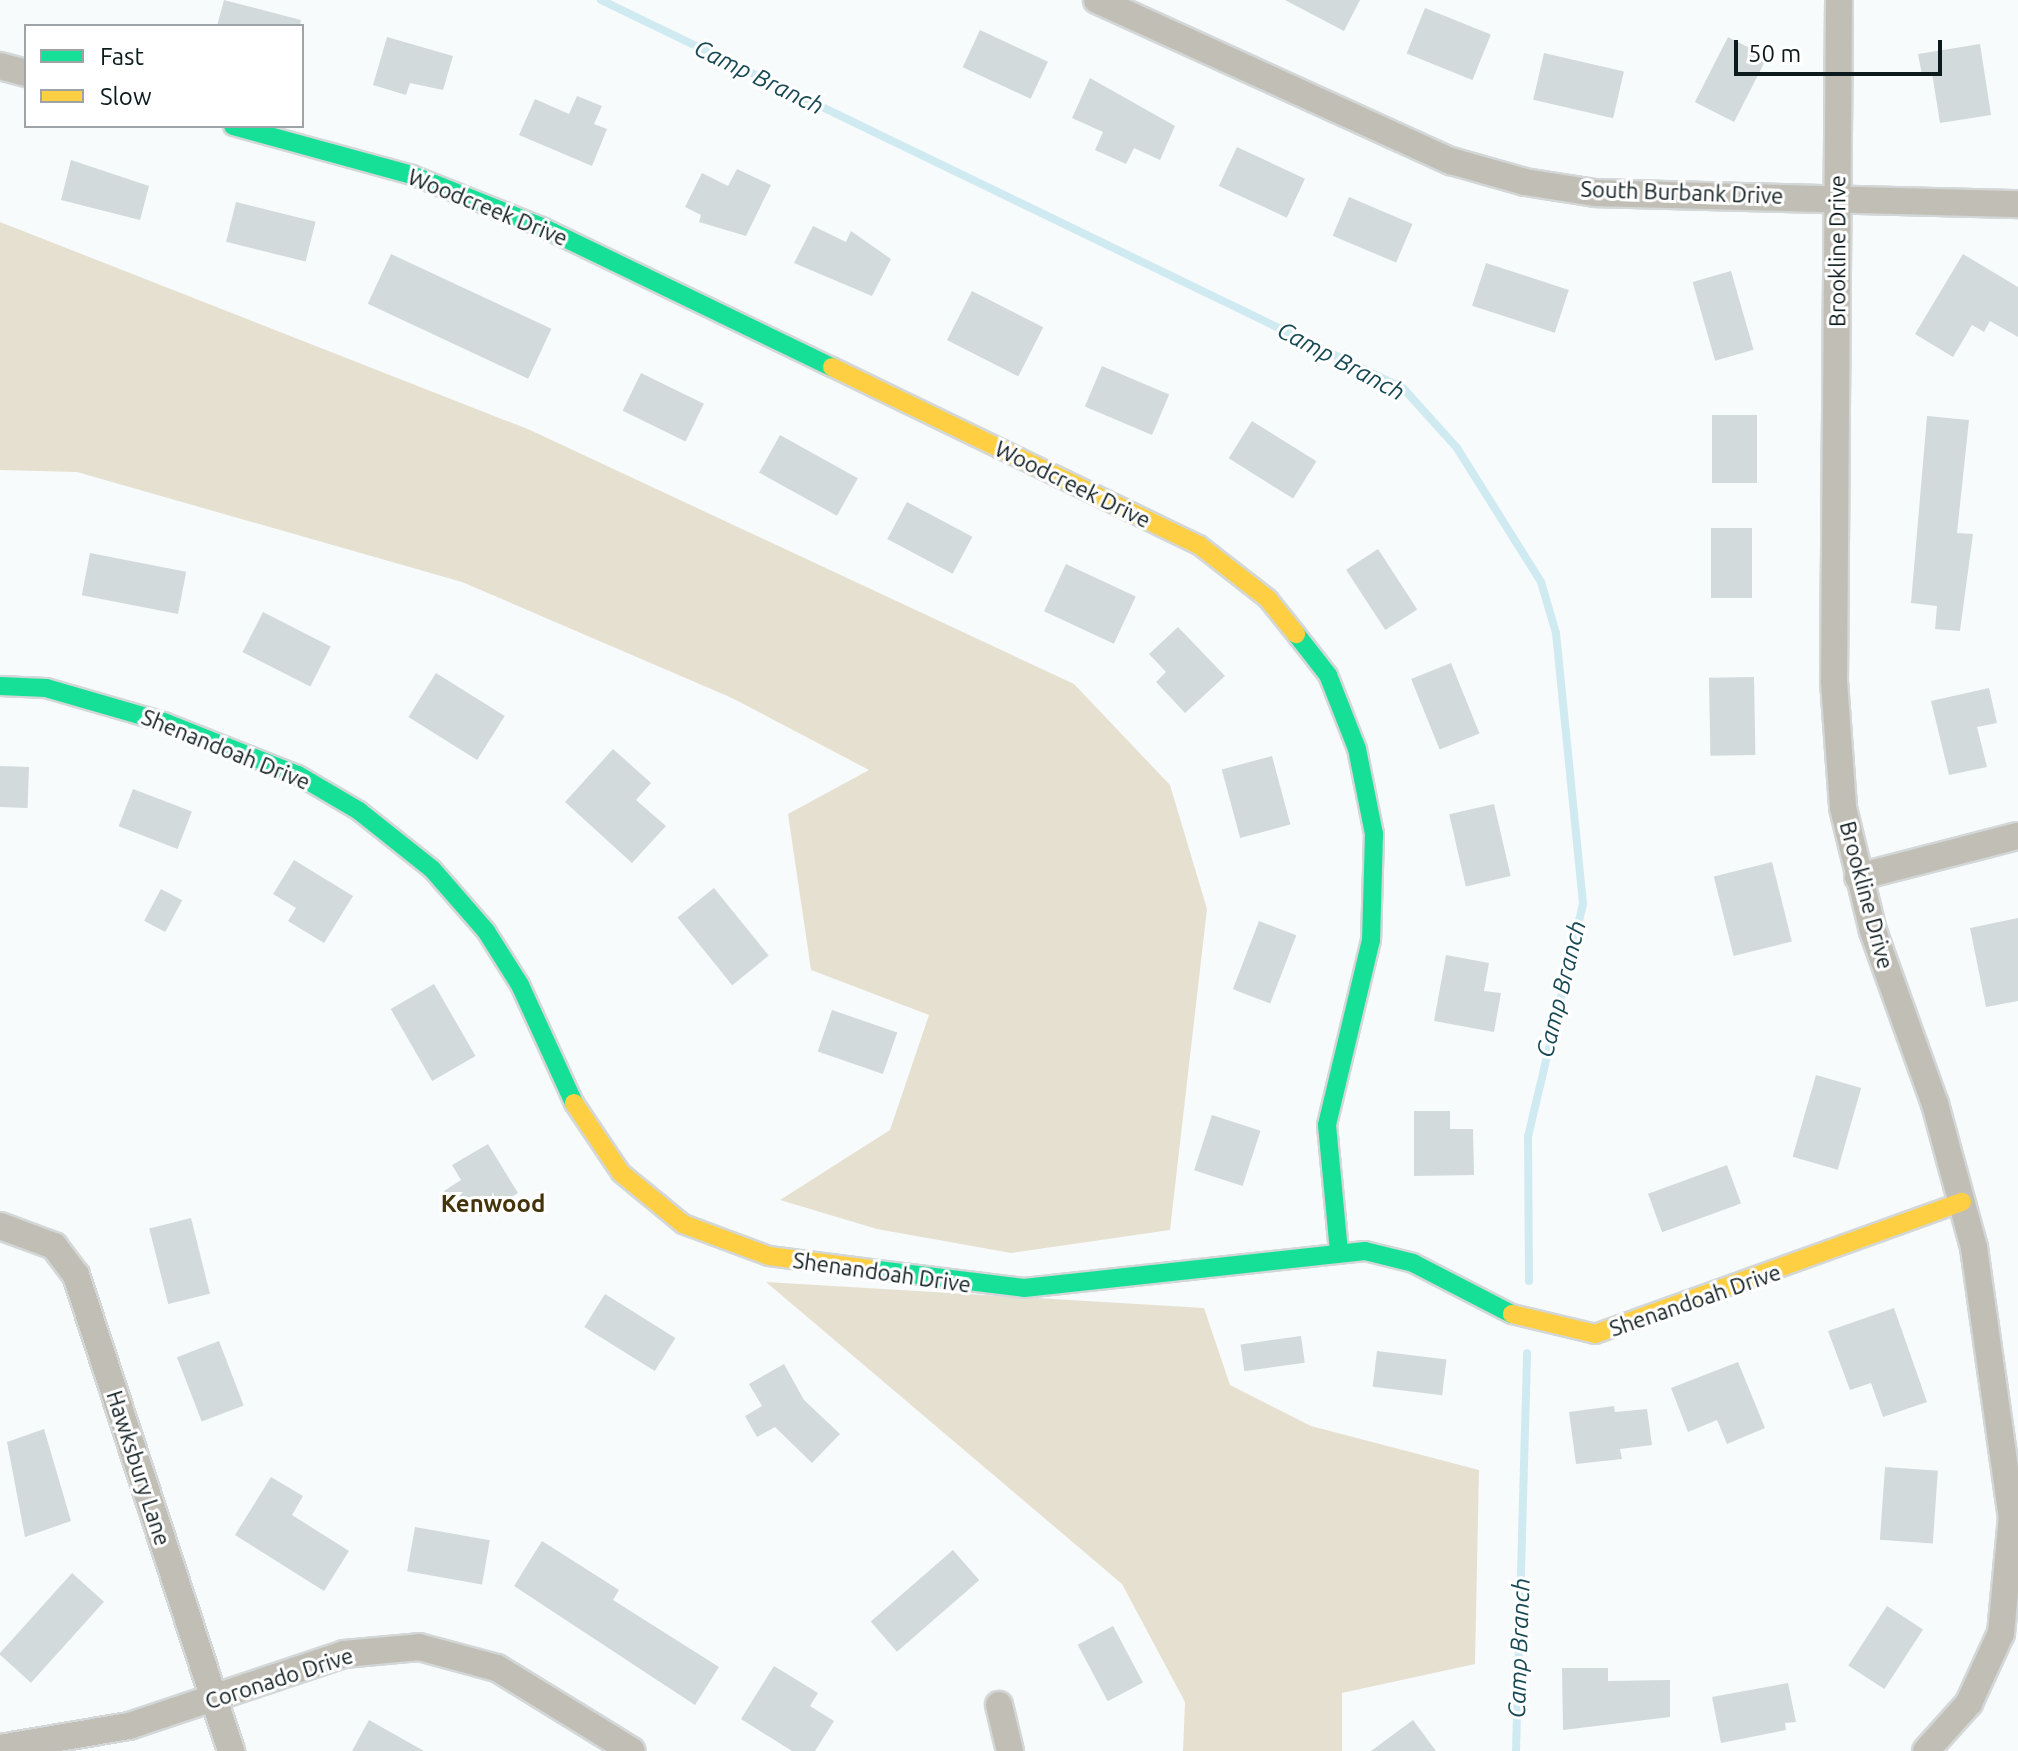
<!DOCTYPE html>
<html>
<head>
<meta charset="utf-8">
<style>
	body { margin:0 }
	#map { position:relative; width:2018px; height:1751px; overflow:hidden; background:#f8fbfc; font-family:Ubuntu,sans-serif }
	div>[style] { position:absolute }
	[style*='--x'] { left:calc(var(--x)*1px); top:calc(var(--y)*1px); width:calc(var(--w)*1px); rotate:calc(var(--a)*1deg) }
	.forest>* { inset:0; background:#e6e0d1 }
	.stream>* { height:8px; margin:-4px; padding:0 4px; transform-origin:4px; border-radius:4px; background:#d0eaf2 }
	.building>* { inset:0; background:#d2dadc; transform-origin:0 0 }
	.roads { filter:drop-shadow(2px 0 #d3d7d7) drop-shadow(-2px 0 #d3d7d7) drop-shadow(0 2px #d3d7d7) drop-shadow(0 -2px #d3d7d7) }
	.street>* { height:26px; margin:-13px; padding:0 13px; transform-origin:13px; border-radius:13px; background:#c1beb6 }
	.fast>* { height:18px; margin:-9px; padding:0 9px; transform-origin:9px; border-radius:9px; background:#16e098 }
	.slow>* { height:18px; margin:-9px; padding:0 9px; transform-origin:9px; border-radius:9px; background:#ffcf43 }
	span { translate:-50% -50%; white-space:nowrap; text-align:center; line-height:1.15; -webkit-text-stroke:6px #fff; paint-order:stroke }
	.street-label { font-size:22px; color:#0d1a1d }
	.water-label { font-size:24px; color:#174955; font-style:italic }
	.neighbourhood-label { font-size:24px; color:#44340b; font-weight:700 }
	.legend { position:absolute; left:24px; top:24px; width:280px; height:104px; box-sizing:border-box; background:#fff; border:2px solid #9ea3a5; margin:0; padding:10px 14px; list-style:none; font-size:24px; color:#0d1a1d }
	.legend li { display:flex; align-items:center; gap:16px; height:40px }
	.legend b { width:40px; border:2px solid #9ea3a5 }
	.scale { position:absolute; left:1734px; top:40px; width:208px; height:36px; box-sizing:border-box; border:4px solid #0d1a1d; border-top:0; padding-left:10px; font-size:24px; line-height:28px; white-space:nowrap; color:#0d1a1d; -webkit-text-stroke:6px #fff; paint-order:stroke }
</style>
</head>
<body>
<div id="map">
	<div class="forest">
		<div style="clip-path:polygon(0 222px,530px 430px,1074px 684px,1170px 785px,1207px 909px,1170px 1230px,1011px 1253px,877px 1229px,780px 1200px,890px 1130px,929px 1015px,811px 970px,788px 814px,869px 770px,732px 698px,462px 582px,77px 472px,0 470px)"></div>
		<div style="clip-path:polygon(766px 1282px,1204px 1308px,1230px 1385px,1311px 1426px,1479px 1470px,1475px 1664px,1342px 1693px,1342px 1751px,1183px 1751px,1185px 1702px,1122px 1584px)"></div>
	</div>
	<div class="stream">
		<div style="--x:601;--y:0;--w:891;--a:25.82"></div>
		<div style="--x:1403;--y:388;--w:81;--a:48"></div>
		<div style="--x:1457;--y:448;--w:158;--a:57.9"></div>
		<div style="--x:1541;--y:582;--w:53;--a:73.6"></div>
		<div style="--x:1556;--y:633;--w:272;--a:84.3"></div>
		<div style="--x:1583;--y:904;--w:238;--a:103.3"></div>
		<div style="--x:1528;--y:1136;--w:145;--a:89.6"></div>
		<div style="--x:1516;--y:1751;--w:398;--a:-88.4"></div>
	</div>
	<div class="building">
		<div style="clip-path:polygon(224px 0,301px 20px,300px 26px,217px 26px)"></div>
		<div style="clip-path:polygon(1285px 0,1360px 0,1344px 31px)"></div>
		<div style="left:1425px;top:8px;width:71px;height:49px;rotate:22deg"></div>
		<div style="left:980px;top:30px;width:75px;height:41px;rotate:25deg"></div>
		<div style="clip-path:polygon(387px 37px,453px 56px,443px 90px,410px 83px,406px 95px,373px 85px)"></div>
		<div style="left:1728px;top:37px;width:44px;height:73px;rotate:27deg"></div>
		<div style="clip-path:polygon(1980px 44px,1991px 115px,1940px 123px,1932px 73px,1922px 75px,1918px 54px)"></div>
		<div style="left:1544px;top:53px;width:82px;height:48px;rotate:13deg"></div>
		<div style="clip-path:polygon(1090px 78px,1175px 126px,1160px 160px,1134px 148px,1126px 164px,1095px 150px,1103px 132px,1072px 118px)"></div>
		<div style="clip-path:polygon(577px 96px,602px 106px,594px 124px,607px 129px,592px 166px,519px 135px,535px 99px,569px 114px)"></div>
		<div style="left:1237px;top:147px;width:75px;height:43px;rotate:25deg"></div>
		<div style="clip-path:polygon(71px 160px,149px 186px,140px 220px,61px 200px)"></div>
		<div style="clip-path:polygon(737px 169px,771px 185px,746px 236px,699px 222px,701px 215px,685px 207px,702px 173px,728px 186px)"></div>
		<div style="left:1349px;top:197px;width:69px;height:42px;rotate:23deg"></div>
		<div style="left:236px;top:202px;width:82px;height:41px;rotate:14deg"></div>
		<div style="clip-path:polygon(813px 226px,846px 242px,851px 231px,891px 259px,872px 296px,794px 263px)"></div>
		<div style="left:391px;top:254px;width:177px;height:55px;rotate:25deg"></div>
		<div style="clip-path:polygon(1963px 254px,2018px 287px,2018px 337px,1990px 321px,1984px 332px,1972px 325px,1953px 357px,1915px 334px)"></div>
		<div style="left:1486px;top:263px;width:87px;height:45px;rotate:18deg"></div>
		<div style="left:1731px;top:271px;width:82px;height:40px;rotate:74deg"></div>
		<div style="left:972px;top:291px;width:80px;height:55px;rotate:27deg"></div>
		<div style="left:1102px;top:366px;width:73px;height:44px;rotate:23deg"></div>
		<div style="left:641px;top:373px;width:70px;height:42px;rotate:26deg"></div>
		<div style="left:1712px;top:415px;width:45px;height:68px"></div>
		<div style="clip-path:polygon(1927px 416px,1969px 420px,1957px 533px,1973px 534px,1960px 631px,1935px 629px,1937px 606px,1911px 603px)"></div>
		<div style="left:1252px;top:421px;width:76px;height:44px;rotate:32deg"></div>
		<div style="left:780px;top:435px;width:89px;height:43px;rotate:29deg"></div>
		<div style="left:907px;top:502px;width:74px;height:42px;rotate:28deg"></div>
		<div style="left:1711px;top:528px;width:41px;height:70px"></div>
		<div style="left:1378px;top:549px;width:72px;height:38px;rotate:57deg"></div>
		<div style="left:90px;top:553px;width:98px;height:43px;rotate:11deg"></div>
		<div style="left:1066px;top:564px;width:77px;height:52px;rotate:25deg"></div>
		<div style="left:263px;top:612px;width:76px;height:45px;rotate:27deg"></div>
		<div style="clip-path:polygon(1178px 627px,1225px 676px,1185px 713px,1156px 682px,1166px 672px,1149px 654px)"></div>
		<div style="left:1451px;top:663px;width:76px;height:43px;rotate:68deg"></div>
		<div style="left:436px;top:673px;width:81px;height:52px;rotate:32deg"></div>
		<div style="left:1754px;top:677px;width:78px;height:45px;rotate:89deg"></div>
		<div style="clip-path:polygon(1989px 688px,1997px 723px,1977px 727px,1987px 767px,1949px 775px,1931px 701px)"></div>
		<div style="clip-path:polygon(613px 749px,651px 783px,636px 800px,666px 826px,632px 863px,565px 802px)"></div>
		<div style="left:1272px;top:756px;width:71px;height:52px;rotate:75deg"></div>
		<div style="left:0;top:766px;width:29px;height:41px;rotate:2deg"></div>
		<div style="left:133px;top:789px;width:63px;height:40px;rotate:21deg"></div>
		<div style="left:1494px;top:804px;width:74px;height:46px;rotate:77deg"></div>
		<div style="clip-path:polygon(294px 860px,353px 896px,324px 943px,288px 921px,296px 908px,273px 894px)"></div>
		<div style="left:1772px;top:862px;width:82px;height:60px;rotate:76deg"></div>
		<div style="left:714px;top:888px;width:87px;height:47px;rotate:51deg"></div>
		<div style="left:161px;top:889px;width:24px;height:36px;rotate:28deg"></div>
		<div style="clip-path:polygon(2018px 918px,2018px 1001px,1986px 1007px,1970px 928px)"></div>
		<div style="left:1259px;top:921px;width:40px;height:73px;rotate:21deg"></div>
		<div style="clip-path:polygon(1446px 955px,1489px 963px,1484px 991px,1501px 993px,1494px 1032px,1434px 1021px)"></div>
		<div style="left:434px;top:984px;width:83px;height:50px;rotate:60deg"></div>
		<div style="left:832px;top:1010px;width:69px;height:44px;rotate:19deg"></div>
		<div style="left:1816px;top:1075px;width:47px;height:85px;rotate:16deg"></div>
		<div style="clip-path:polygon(1414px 1111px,1450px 1111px,1450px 1129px,1473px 1129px,1474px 1175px,1414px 1176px)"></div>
		<div style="left:1212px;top:1115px;width:51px;height:58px;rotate:18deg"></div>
		<div style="clip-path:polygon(488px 1144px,518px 1193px,480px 1216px,473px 1204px,458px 1213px,444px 1191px,461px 1180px,452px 1165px)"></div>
		<div style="left:1727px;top:1165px;width:41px;height:84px;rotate:70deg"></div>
		<div style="left:191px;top:1218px;width:78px;height:43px;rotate:76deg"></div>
		<div style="left:605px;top:1294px;width:83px;height:39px;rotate:32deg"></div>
		<div style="clip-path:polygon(1894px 1308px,1927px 1402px,1883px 1417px,1871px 1383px,1850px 1390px,1828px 1331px)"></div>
		<div style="left:1301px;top:1336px;width:27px;height:61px;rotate:82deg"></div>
		<div style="left:219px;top:1341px;width:69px;height:45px;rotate:69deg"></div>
		<div style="left:1377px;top:1351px;width:70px;height:36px;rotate:7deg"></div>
		<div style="clip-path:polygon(1738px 1362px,1765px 1428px,1727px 1444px,1717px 1420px,1688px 1432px,1671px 1388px)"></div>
		<div style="clip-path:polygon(784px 1364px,804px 1400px,840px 1434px,812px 1463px,775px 1427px,757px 1437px,745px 1416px,762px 1406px,749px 1384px)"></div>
		<div style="clip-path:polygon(1614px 1406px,1615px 1412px,1647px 1409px,1652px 1445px,1620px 1449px,1622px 1459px,1576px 1464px,1569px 1412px)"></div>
		<div style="clip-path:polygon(44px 1429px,71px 1521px,25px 1537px,7px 1442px)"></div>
		<div style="left:1885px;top:1467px;width:53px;height:73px;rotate:4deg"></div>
		<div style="clip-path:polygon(271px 1477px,303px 1496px,292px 1515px,349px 1551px,324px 1591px,235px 1535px)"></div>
		<div style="left:415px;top:1527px;width:76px;height:45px;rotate:10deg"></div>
		<div style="clip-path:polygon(542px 1541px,619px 1590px,613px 1600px,719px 1667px,695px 1705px,514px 1586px)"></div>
		<div style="left:953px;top:1550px;width:40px;height:109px;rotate:49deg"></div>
		<div style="left:72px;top:1573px;width:43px;height:109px;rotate:42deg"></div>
		<div style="left:1887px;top:1606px;width:43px;height:71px;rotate:33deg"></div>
		<div style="left:1113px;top:1626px;width:64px;height:40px;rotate:62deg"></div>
		<div style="clip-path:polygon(774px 1666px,818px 1693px,810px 1706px,834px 1721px,815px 1751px,792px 1751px,741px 1719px)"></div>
		<div style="clip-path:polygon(1562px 1668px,1608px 1668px,1608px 1681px,1670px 1680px,1670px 1717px,1563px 1730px)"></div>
		<div style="clip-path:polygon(1788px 1683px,1796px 1722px,1785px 1723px,1786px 1730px,1721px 1743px,1712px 1697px)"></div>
		<div style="clip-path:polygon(369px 1720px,424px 1751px,352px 1751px)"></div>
		<div style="clip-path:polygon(1413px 1720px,1436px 1751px,1371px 1751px)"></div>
	</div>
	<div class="roads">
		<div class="street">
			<div style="--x:1097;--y:0;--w:389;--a:24.5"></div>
			<div style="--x:1451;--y:161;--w:77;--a:15.8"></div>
			<div style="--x:1525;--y:182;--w:71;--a:8.9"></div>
			<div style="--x:1595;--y:193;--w:423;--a:1.5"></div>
			<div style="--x:1839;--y:0;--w:681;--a:90.42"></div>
			<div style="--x:1834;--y:681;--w:127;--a:85.9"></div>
			<div style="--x:1843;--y:808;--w:127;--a:76.3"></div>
			<div style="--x:1873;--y:931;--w:184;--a:70.3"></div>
			<div style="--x:1935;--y:1104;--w:149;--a:74.8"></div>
			<div style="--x:1974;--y:1248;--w:272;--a:82"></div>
			<div style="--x:2012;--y:1517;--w:117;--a:95.4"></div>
			<div style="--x:2001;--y:1633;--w:77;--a:114.6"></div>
			<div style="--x:1969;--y:1703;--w:64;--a:131.9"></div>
			<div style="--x:0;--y:66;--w:27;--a:15"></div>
			<div style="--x:1858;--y:877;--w:165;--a:-14.4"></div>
			<div style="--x:0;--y:1226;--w:58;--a:20.3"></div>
			<div style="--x:54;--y:1246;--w:36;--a:53"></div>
			<div style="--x:76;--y:1275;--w:501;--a:71.96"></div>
			<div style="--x:999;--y:1705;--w:47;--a:76.6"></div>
			<div style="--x:0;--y:1748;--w:131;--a:-9.7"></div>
			<div style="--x:129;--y:1726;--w:227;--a:-18.5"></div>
			<div style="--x:344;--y:1654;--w:75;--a:-5.3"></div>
			<div style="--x:419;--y:1647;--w:81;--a:15.1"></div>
			<div style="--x:497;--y:1668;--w:158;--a:31.6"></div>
		</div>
		<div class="fast">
			<div style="--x:233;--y:126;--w:186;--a:15.3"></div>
			<div style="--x:412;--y:175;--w:140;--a:21.8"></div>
			<div style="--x:542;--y:227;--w:322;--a:25.8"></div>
			<div style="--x:1296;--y:634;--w:52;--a:52"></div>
			<div style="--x:1328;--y:675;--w:79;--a:68.6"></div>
			<div style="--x:1357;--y:749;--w:87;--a:78.7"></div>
			<div style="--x:1374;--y:834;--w:106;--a:91.6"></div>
			<div style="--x:1371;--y:940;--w:190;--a:103.4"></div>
			<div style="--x:1327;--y:1125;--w:129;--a:84.6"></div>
			<div style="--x:0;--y:686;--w:46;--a:2.5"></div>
			<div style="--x:46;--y:688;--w:123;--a:16.1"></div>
			<div style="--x:164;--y:722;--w:144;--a:21.6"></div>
			<div style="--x:298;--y:775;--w:71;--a:30.5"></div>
			<div style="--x:359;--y:811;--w:93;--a:38.5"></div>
			<div style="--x:432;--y:869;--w:82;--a:48.9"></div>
			<div style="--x:486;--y:931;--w:64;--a:57.8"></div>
			<div style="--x:520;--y:985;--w:130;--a:65.4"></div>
			<div style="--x:870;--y:1269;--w:155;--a:7"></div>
			<div style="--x:1024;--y:1288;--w:343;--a:-6.2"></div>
			<div style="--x:1365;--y:1251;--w:49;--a:14"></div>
			<div style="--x:1413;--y:1263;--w:111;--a:27.3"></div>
		</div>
		<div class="slow">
			<div style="--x:832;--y:367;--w:408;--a:25.9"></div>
			<div style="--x:1199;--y:545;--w:88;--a:38"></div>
			<div style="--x:1268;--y:599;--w:45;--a:51.3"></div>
			<div style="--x:574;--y:1103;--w:84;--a:56.1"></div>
			<div style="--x:621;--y:1173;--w:80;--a:39.4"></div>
			<div style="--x:683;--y:1224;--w:92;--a:20.4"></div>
			<div style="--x:769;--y:1256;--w:102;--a:7.3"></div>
			<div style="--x:1512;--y:1314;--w:85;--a:13.5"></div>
			<div style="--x:1595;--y:1334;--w:390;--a:-19.8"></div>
		</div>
	</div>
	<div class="street-label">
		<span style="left:1682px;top:192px;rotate:2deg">South Burbank Drive</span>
		<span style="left:488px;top:207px;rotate:22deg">Woodcreek Drive</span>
		<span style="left:1837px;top:251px;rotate:-90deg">Brookline Drive</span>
		<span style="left:1073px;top:484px;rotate:26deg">Woodcreek Drive</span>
		<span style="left:226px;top:749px;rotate:22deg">Shenandoah Drive</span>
		<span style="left:1867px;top:895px;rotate:75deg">Brookline Drive</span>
		<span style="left:882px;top:1272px;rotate:8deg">Shenandoah Drive</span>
		<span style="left:1695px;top:1300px;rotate:-19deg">Shenandoah Drive</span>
		<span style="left:139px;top:1468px;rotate:72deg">Hawksbury Lane</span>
		<span style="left:279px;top:1678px;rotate:-18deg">Coronado Drive</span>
	</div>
	<div class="water-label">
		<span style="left:759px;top:77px;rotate:26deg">Camp Branch</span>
		<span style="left:1341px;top:361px;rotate:28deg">Camp Branch</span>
		<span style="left:1561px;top:989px;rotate:-76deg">Camp Branch</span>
		<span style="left:1519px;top:1648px;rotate:-88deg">Camp Branch</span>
	</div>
	<div class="neighbourhood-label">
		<span style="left:493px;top:1204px">Kenwood</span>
	</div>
	<ul class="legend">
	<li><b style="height:10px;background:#16e098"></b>Fast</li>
	<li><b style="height:10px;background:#ffcf43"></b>Slow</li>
	</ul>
	<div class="scale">50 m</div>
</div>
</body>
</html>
